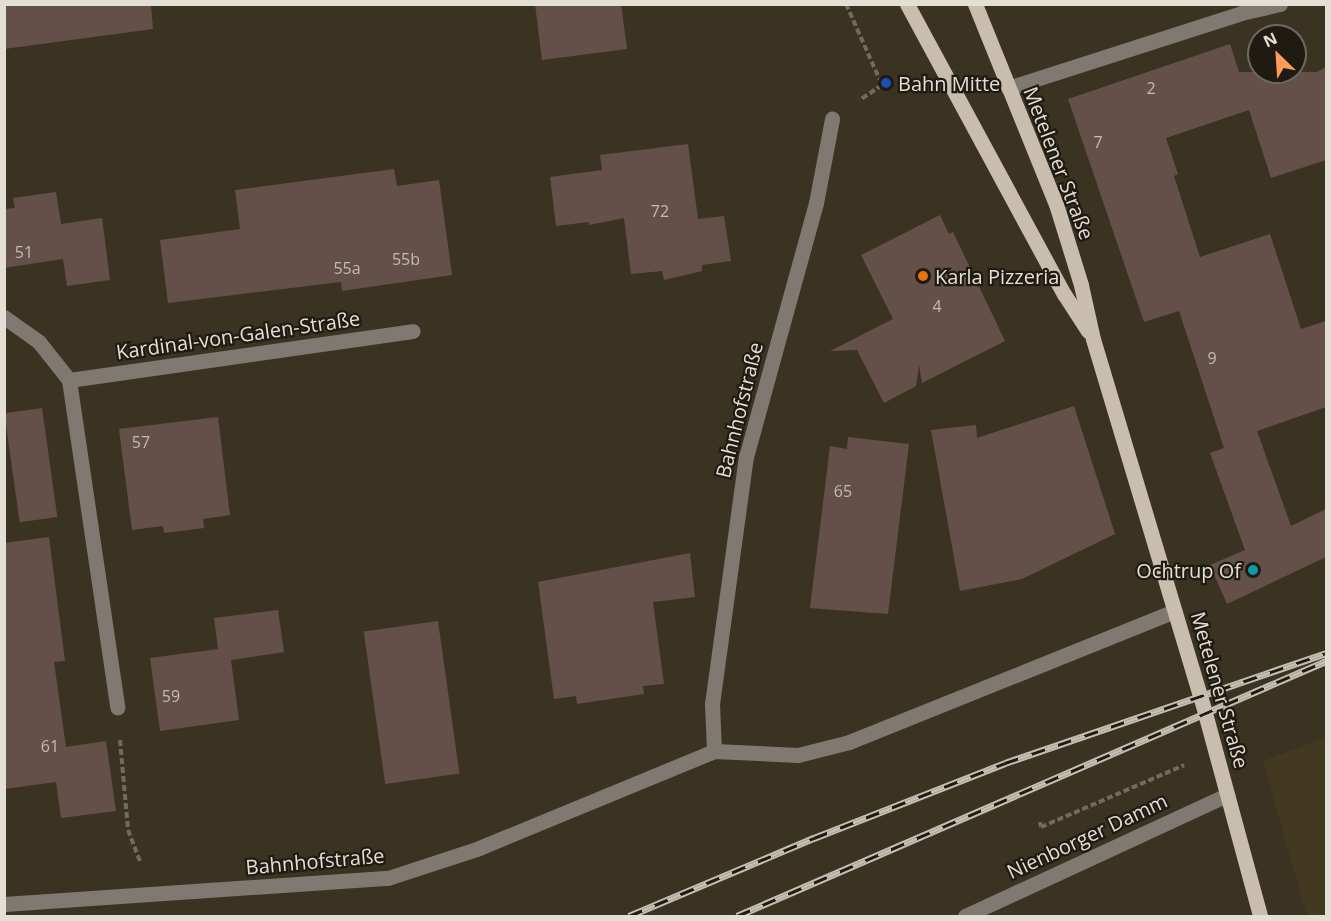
<!DOCTYPE html>
<html>
<head>
<meta charset="utf-8">
<style>
	body { margin:0 }
	#map { position:relative; width:1331px; height:921px; overflow:hidden; background:#3b3322; font-family:"Open Sans",sans-serif }
	div>[style] { position:absolute }
	[style*='--x'] { left:calc(var(--x)*1px); top:calc(var(--y)*1px); width:calc(var(--w)*1px); rotate:calc(var(--a)*1deg) }
	.built>* { inset:0; background:#433921 }
	.building>* { inset:0; background:#655049; transform-origin:0 0 }
	.path>* { height:4px; margin-top:-2px; transform-origin:0; background:repeating-linear-gradient(90deg,#726b5c 0 6px,transparent 0 9px) }
	.minor>* { height:15px; margin:-7.5px; padding:0 7.5px; transform-origin:7.5px; border-radius:7.5px; background:#7f7971 }
	.major>* { height:15px; margin:-7.5px; padding:0 7.5px; transform-origin:7.5px; border-radius:7.5px; background:#c9bdad }
	.rail>* { height:7px; margin-top:-3.5px; transform-origin:0; background:repeating-linear-gradient(90deg,#1f1b13 0 14px,#c4bfb3 0 28px); box-sizing:border-box; border-block:2px solid #c4bfb3 }
	.dots>* { width:16px; height:16px; translate:-50% -50%; box-sizing:border-box; border:3px solid #1f1b13; border-radius:50% }
	span { translate:-50% -50%; white-space:nowrap; text-align:center; line-height:1.15; -webkit-text-stroke:4.5px #1f1b13; paint-order:stroke }
	.number-label { font-size:16px; color:#c4bbb1 }
	.number-label span { -webkit-text-stroke-width:0 }
	.poi-label { font-size:20px; color:#e3dfd4 }
	.left { translate:0 -50%; text-align:left }
	.right { translate:-100% -50%; text-align:right }
	.street-label { font-size:20px; color:#e3dfd4 }
	.frame { position:absolute; inset:0; border:6px solid #e3dfd4; pointer-events:none }
	.north { position:absolute; left:1247px; top:24px; width:60px; height:60px; box-sizing:border-box; background:#1f1b13; border:2px solid #6d6960; border-radius:50%; rotate:335deg; font-size:16px; font-weight:700; line-height:24px; text-align:center; color:#e3dfd4 }
	.north::after { content:''; display:block; margin:auto; width:21px; height:27px; background:#fd9c56; clip-path:polygon(50% 0,100% 100%,50% 72%,0 100%) }
</style>
</head>
<body>
<div id="map">
	<div class="built">
		<div style="clip-path:polygon(1326px 737px,1326px 916px,1307px 916px,1263px 761px)"></div>
	</div>
	<div class="building">
		<div style="clip-path:polygon(4px 4px,151px 4px,153px 29px,4px 49px)"></div>
		<div style="clip-path:polygon(535px 4px,621px 4px,627px 49px,542px 60px)"></div>
		<div style="clip-path:polygon(1230px 44px,1239px 72px,1317px 72px,1326px 67px,1326px 160px,1271px 178px,1249px 110px,1166px 138px,1178px 174px,1174px 176px,1200px 257px,1270px 234px,1301px 329px,1326px 321px,1326px 407px,1257px 431px,1291px 526px,1326px 509px,1326px 557px,1227px 604px,1210px 565px,1245px 550px,1210px 453px,1224px 448px,1179px 311px,1144px 322px,1068px 99px)"></div>
		<div style="clip-path:polygon(688px 144px,698px 219px,724px 216px,731px 261px,702px 265px,702px 271px,664px 280px,662px 271px,631px 274px,624px 218px,589px 225px,589px 222px,556px 226px,550px 177px,602px 170px,600px 155px)"></div>
		<div style="clip-path:polygon(394px 169px,397px 186px,439px 180px,452px 275px,342px 291px,341px 282px,168px 303px,160px 240px,240px 229px,235px 190px)"></div>
		<div style="clip-path:polygon(56px 192px,61px 224px,102px 218px,110px 280px,67px 286px,63px 259px,4px 268px,4px 209px,15px 208px,13px 198px)"></div>
		<div style="clip-path:polygon(940px 215px,949px 234px,953px 232px,1005px 341px,922px 383px,919px 365px,916px 386px,884px 403px,857px 350px,830px 351px,893px 319px,861px 255px)"></div>
		<div style="clip-path:polygon(1074px 406px,1115px 534px,1022px 579px,960px 591px,931px 430px,976px 425px,977px 438px)"></div>
		<div style="left:42px;top:408px;width:110px;height:38px;rotate:82deg"></div>
		<div style="clip-path:polygon(218px 417px,230px 515px,203px 519px,204px 528px,164px 533px,163px 526px,132px 530px,119px 429px)"></div>
		<div style="clip-path:polygon(848px 437px,909px 444px,888px 614px,810px 608px,830px 446px,847px 449px)"></div>
		<div style="clip-path:polygon(49px 537px,65px 661px,54px 662px,66px 747px,106px 741px,116px 811px,61px 818px,56px 782px,4px 789px,4px 543px)"></div>
		<div style="clip-path:polygon(690px 553px,695px 597px,653px 602px,664px 684px,643px 686px,644px 694px,577px 704px,576px 696px,554px 699px,538px 582px)"></div>
		<div style="clip-path:polygon(278px 610px,284px 652px,231px 660px,239px 720px,160px 731px,150px 658px,218px 649px,214px 618px)"></div>
		<div style="left:438px;top:621px;width:154px;height:75px;rotate:82deg"></div>
	</div>
	<div class="path">
		<div style="--x:846;--y:4;--w:89;--a:66"></div>
		<div style="--x:882;--y:85;--w:27;--a:146"></div>
		<div style="--x:120;--y:740;--w:90;--a:84.9"></div>
		<div style="--x:128;--y:830;--w:34;--a:69"></div>
		<div style="--x:1040;--y:822;--w:5;--a:79"></div>
		<div style="--x:1041;--y:827;--w:156;--a:-23.4"></div>
	</div>
	<div class="minor">
		<div style="--x:1008;--y:88;--w:245;--a:-17.8"></div>
		<div style="--x:1241;--y:13;--w:40;--a:-13"></div>
		<div style="--x:4;--y:317;--w:43;--a:35.5"></div>
		<div style="--x:39;--y:342;--w:48;--a:51.7"></div>
		<div style="--x:69;--y:380;--w:331;--a:81.6"></div>
		<div style="--x:69;--y:380;--w:347;--a:-8.1"></div>
		<div style="--x:714;--y:751;--w:47;--a:-92.4"></div>
		<div style="--x:712;--y:704;--w:249;--a:-82.2"></div>
		<div style="--x:746;--y:457;--w:263;--a:-74.6"></div>
		<div style="--x:816;--y:203;--w:86;--a:-79.2"></div>
		<div style="--x:4;--y:904;--w:385;--a:-3.9"></div>
		<div style="--x:388;--y:878;--w:96;--a:-18.2"></div>
		<div style="--x:479;--y:848;--w:254;--a:-22.4"></div>
		<div style="--x:714;--y:751;--w:84;--a:2.7"></div>
		<div style="--x:798;--y:755;--w:53;--a:-14.3"></div>
		<div style="--x:849;--y:742;--w:351;--a:-21.9"></div>
		<div style="--x:965;--y:916;--w:289;--a:-24.8"></div>
	</div>
	<div class="major">
		<div style="--x:907;--y:4;--w:330;--a:61.6"></div>
		<div style="--x:1064;--y:294;--w:44;--a:57"></div>
		<div style="--x:975;--y:4;--w:216;--a:68"></div>
		<div style="--x:1056;--y:204;--w:85;--a:72.8"></div>
		<div style="--x:1081;--y:285;--w:55;--a:77.5"></div>
		<div style="--x:1093;--y:339;--w:390;--a:73.3"></div>
		<div style="--x:1205;--y:713;--w:210;--a:74.8"></div>
	</div>
	<div class="rail">
		<div style="--x:629;--y:916;--w:201;--a:-22.9"></div>
		<div style="--x:814;--y:838;--w:205;--a:-21.4"></div>
		<div style="--x:1005;--y:763;--w:339;--a:-18.9"></div>
		<div style="--x:737;--y:916;--w:642;--a:-23.41"></div>
	</div>
	<div class="dots">
		<div style="left:886px;top:83px;background:#1a4fb4"></div>
		<div style="left:923px;top:276px;background:#e8710a"></div>
		<div style="left:1253px;top:570px;background:#0f9aa8"></div>
	</div>
	<div class="number-label">
		<span style="left:1151px;top:88px">2</span>
		<span style="left:1098px;top:142px">7</span>
		<span style="left:660px;top:211px">72</span>
		<span style="left:24px;top:252px">51</span>
		<span style="left:406px;top:259px">55b</span>
		<span style="left:347px;top:268px">55a</span>
		<span style="left:937px;top:306px">4</span>
		<span style="left:1212px;top:358px">9</span>
		<span style="left:141px;top:442px">57</span>
		<span style="left:843px;top:491px">65</span>
		<span style="left:171px;top:696px">59</span>
		<span style="left:50px;top:746px">61</span>
	</div>
	<div class="poi-label">
		<span class="left" style="left:898px;top:83px">Bahn Mitte</span>
		<span class="left" style="left:935px;top:276px">Karla Pizzeria</span>
		<span class="right" style="left:1241px;top:570px">Ochtrup Of</span>
	</div>
	<div class="street-label">
		<span style="left:1059px;top:163px;rotate:69deg">Metelener Straße</span>
		<span style="left:238px;top:335px;rotate:-8deg">Kardinal-von-Galen-Straße</span>
		<span style="left:739px;top:410px;rotate:-76deg">Bahnhofstraße</span>
		<span style="left:1220px;top:690px;rotate:74deg">Metelener Straße</span>
		<span style="left:1087px;top:836px;rotate:-25deg">Nienborger Damm</span>
		<span style="left:315px;top:861px;rotate:-5deg">Bahnhofstraße</span>
	</div>
	<div class="frame"></div>
	<div class="north">N</div>
</div>
</body>
</html>
